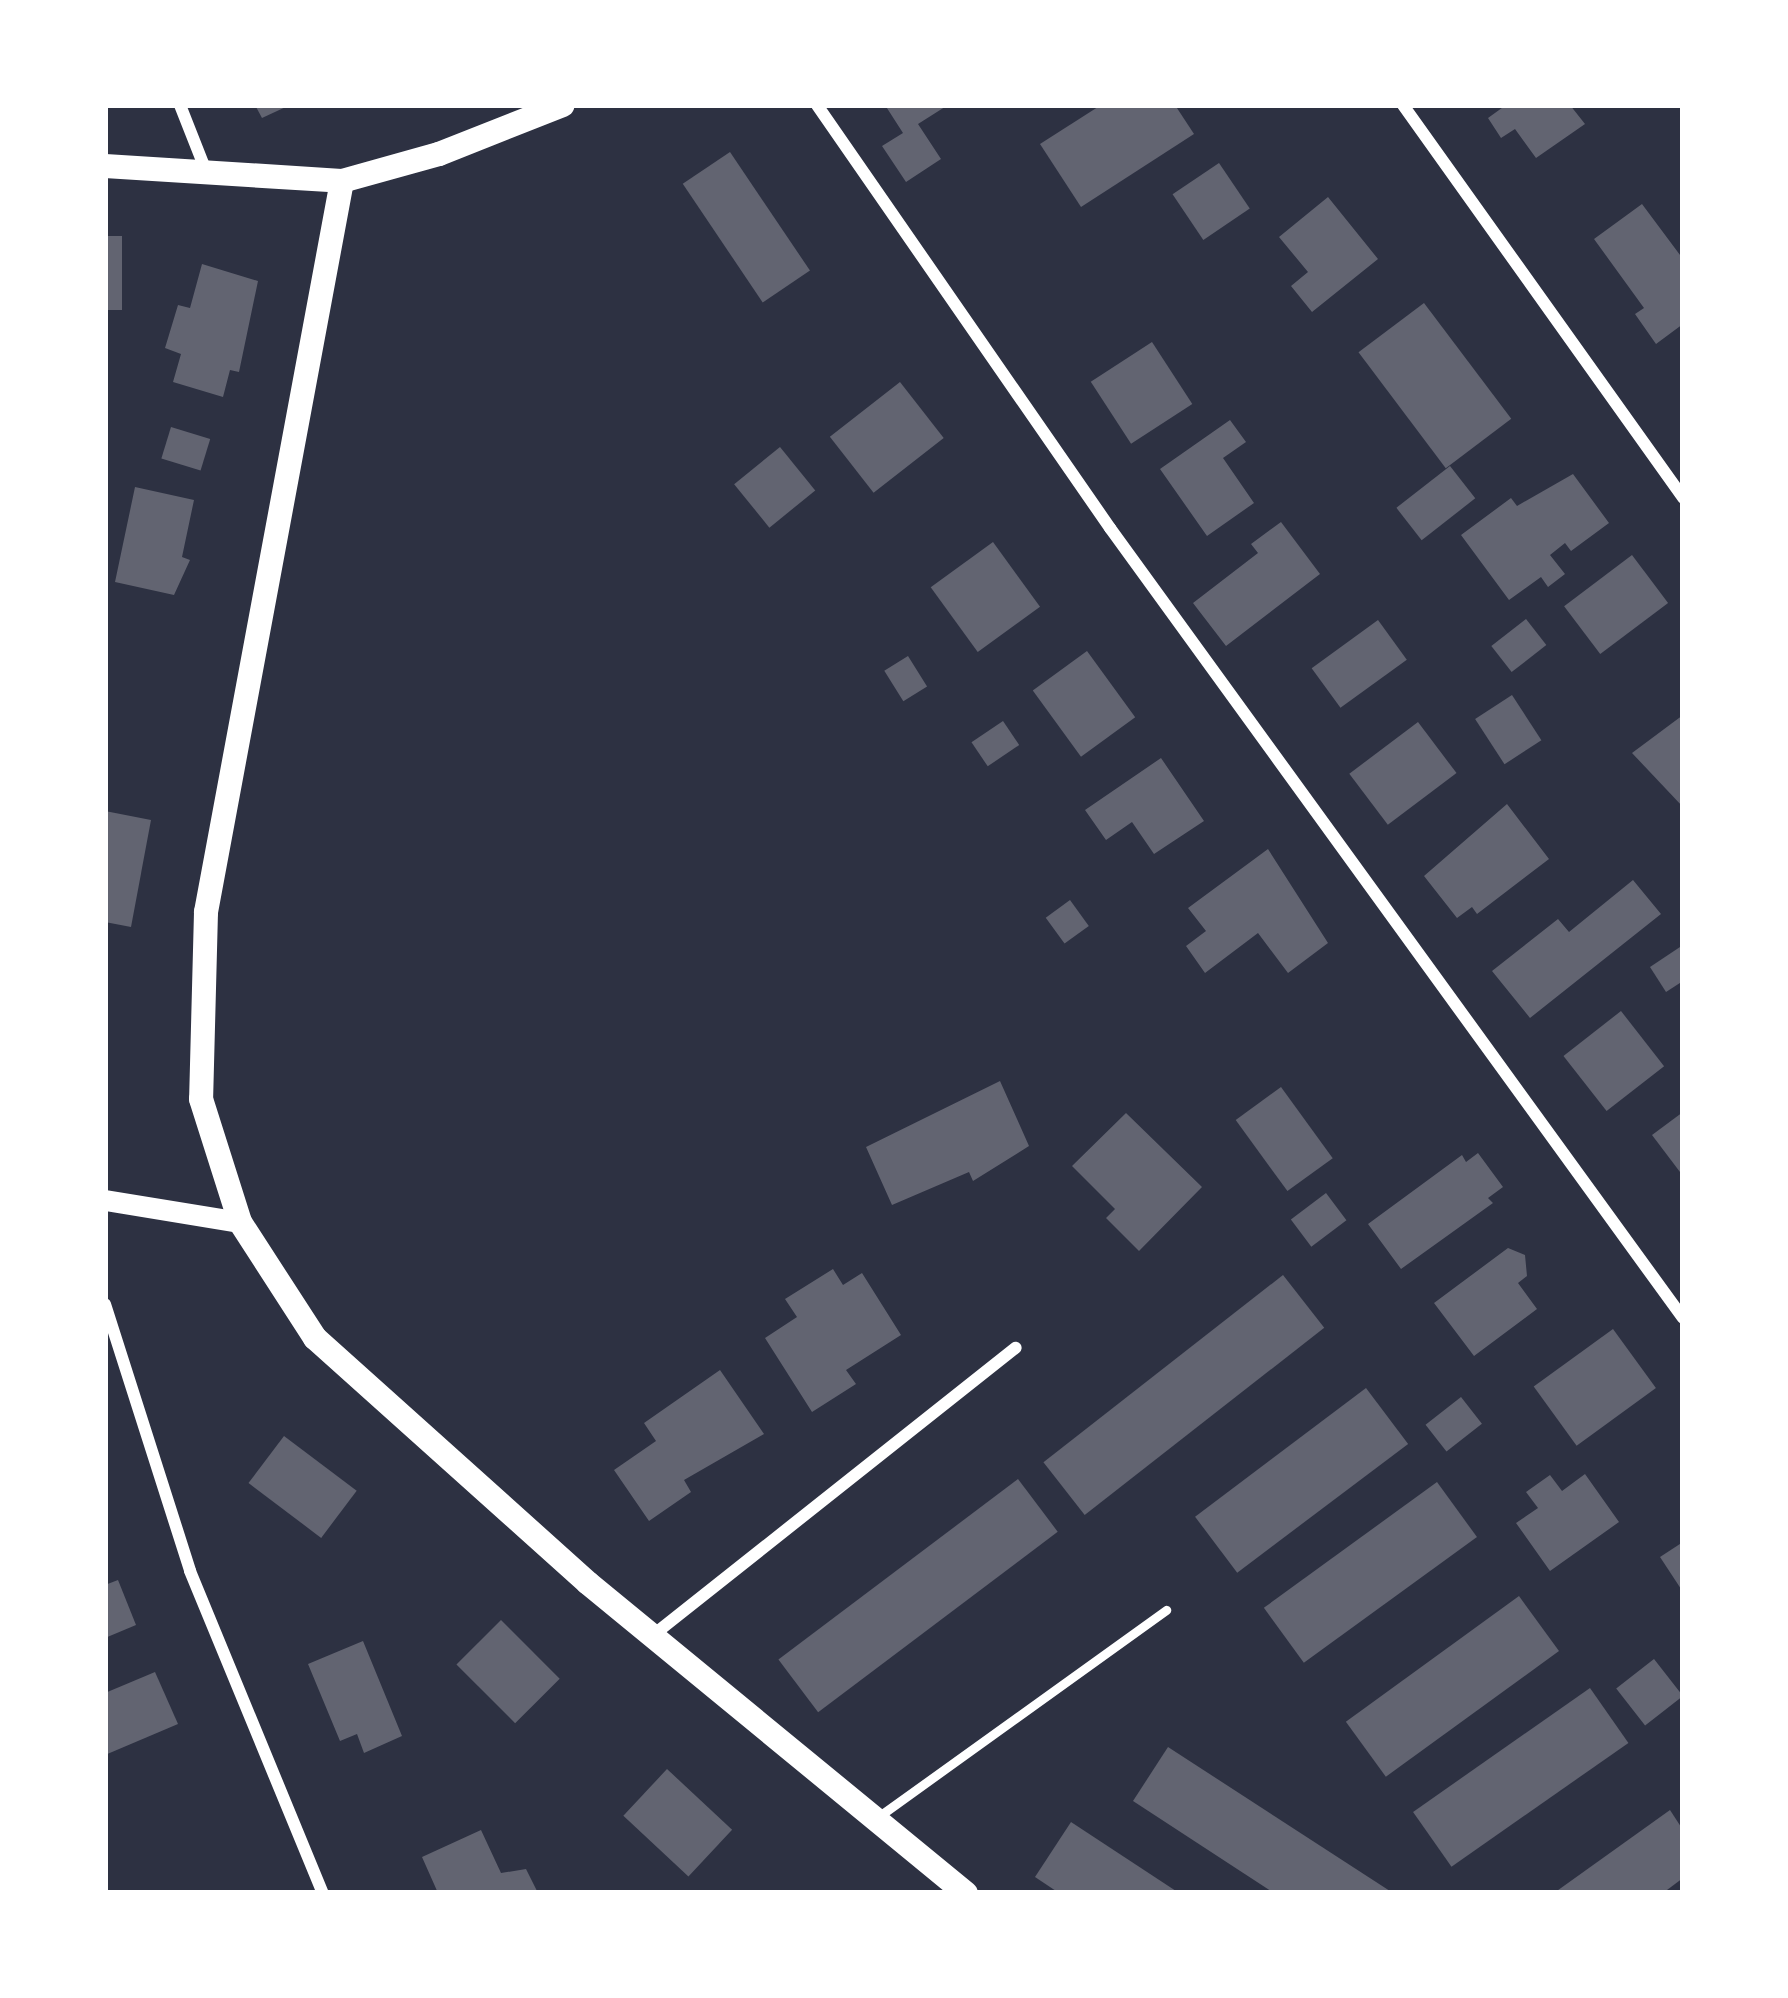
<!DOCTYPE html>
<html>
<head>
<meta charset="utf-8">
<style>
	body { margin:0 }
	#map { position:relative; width:1788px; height:1998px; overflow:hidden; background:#2d3142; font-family:"Public Sans",sans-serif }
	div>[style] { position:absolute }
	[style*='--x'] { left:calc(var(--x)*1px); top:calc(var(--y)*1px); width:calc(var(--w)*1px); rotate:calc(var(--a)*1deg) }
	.building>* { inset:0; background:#626471; transform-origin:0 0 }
	.service>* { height:9px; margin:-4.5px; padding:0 4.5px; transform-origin:4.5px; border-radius:4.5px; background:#fff }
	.minor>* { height:12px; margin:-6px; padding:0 6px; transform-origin:6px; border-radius:6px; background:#fff }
	.tertiary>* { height:21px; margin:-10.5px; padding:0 10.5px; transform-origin:10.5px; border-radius:10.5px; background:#fff }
	.secondary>* { height:24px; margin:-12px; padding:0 12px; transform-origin:12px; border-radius:12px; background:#fff }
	span { translate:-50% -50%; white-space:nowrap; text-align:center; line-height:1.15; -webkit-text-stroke:12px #fff; paint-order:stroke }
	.frame { position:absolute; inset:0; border:108px solid #fff; pointer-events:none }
</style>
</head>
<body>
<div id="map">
	<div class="building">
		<div style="clip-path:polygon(255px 105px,290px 105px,262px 118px)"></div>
		<div style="clip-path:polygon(885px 105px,948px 105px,918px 124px,941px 159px,906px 182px,882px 146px,903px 133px)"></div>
		<div style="clip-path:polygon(1101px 105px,1175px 105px,1194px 134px,1081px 207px,1040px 144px)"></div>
		<div style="clip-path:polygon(1506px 105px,1570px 105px,1585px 124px,1536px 158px,1515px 129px,1501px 138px,1488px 118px)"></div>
		<div style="left:730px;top:152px;width:143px;height:57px;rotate:56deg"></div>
		<div style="left:1219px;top:163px;width:55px;height:56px;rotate:56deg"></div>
		<div style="clip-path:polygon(1328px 197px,1378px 259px,1312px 312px,1291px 286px,1308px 272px,1279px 237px)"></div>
		<div style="clip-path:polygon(1642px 204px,1683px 259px,1683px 324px,1656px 344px,1635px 314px,1644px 308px,1594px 239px)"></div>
		<div style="left:105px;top:236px;width:17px;height:74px"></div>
		<div style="clip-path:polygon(202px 264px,258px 281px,239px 372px,230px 370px,223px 397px,173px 382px,181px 354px,165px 348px,178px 305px,190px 308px)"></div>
		<div style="left:1424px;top:303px;width:145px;height:82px;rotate:53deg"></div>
		<div style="left:1152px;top:342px;width:74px;height:73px;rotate:57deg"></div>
		<div style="left:900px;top:382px;width:71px;height:89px;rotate:52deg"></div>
		<div style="clip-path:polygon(1230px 420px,1246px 442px,1223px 458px,1254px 503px,1207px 536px,1160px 469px)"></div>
		<div style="left:171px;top:427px;width:41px;height:33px;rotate:17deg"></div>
		<div style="left:780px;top:447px;width:56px;height:59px;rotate:51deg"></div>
		<div style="left:1450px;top:466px;width:41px;height:68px;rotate:52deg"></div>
		<div style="clip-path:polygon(1573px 474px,1609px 523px,1571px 551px,1565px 543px,1550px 555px,1565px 574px,1548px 587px,1541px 577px,1509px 600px,1461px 535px,1511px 498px,1517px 506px)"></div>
		<div style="clip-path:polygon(135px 487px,194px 500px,182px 557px,190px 560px,174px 595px,115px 582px)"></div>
		<div style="clip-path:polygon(1281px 522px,1320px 574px,1226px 646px,1193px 603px,1258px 553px,1251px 544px)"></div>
		<div style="left:993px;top:542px;width:80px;height:77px;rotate:54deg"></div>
		<div style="left:1632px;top:555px;width:60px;height:85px;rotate:53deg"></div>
		<div style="left:1526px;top:619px;width:33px;height:44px;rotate:52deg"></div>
		<div style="left:1378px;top:620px;width:49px;height:82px;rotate:54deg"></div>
		<div style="left:1087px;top:651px;width:82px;height:67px;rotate:54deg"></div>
		<div style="left:908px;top:656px;width:36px;height:28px;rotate:58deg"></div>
		<div style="left:1512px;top:695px;width:54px;height:44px;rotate:57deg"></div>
		<div style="clip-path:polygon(1683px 715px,1683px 807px,1632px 753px)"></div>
		<div style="left:1003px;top:721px;width:29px;height:38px;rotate:56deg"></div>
		<div style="left:1418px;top:722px;width:64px;height:86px;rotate:53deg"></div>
		<div style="clip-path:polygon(1161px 758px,1204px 821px,1154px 854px,1132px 822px,1106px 840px,1085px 810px)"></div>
		<div style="clip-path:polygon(1507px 804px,1549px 859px,1477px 914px,1472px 907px,1457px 918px,1424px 876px)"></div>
		<div style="clip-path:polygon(105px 811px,151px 820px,131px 927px,105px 922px)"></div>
		<div style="clip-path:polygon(1268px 849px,1328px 943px,1288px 973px,1258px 933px,1205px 973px,1186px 946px,1206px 931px,1188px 908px)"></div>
		<div style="clip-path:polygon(1633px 880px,1661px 914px,1530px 1018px,1492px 971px,1558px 919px,1569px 932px)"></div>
		<div style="left:1070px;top:900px;width:32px;height:30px;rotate:54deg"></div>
		<div style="clip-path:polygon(1683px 945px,1683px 981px,1666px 992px,1650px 967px)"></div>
		<div style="left:1621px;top:1011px;width:70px;height:73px;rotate:52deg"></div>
		<div style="clip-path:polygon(1000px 1081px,1029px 1146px,973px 1181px,969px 1172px,892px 1205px,866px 1147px)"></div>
		<div style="left:1281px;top:1087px;width:88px;height:56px;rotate:54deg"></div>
		<div style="clip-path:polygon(1683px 1112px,1683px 1176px,1652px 1135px)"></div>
		<div style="clip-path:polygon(1126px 1113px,1202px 1187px,1139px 1251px,1106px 1218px,1115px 1209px,1072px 1166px)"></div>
		<div style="clip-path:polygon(1478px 1153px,1503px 1187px,1488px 1198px,1493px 1203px,1401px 1269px,1368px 1224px,1462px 1155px,1466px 1162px)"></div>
		<div style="left:1326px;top:1193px;width:34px;height:44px;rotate:53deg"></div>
		<div style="clip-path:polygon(1508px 1248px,1525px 1255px,1527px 1276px,1518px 1283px,1537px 1309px,1474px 1356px,1434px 1303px)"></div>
		<div style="clip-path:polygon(833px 1269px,843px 1285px,862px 1273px,901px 1335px,846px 1370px,856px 1384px,812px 1412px,765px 1338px,797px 1317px,785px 1299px)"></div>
		<div style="left:1283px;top:1275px;width:67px;height:304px;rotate:52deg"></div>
		<div style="left:1613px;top:1329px;width:73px;height:98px;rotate:54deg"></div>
		<div style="clip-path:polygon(720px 1370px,764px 1434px,684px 1480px,691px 1492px,649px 1521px,614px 1470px,656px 1441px,644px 1423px)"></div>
		<div style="left:1366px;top:1388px;width:70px;height:214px;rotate:53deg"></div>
		<div style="left:1461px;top:1397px;width:34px;height:45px;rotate:52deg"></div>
		<div style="left:284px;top:1436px;width:91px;height:59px;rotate:37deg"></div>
		<div style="clip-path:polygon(1585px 1474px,1619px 1522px,1550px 1571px,1516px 1523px,1538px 1508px,1526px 1492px,1550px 1475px,1562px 1491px)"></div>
		<div style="left:1018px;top:1479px;width:66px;height:300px;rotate:53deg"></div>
		<div style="left:1437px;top:1482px;width:68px;height:214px;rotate:54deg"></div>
		<div style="clip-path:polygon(1683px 1542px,1683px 1592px,1660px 1557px)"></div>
		<div style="clip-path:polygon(118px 1580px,136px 1625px,105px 1638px,105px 1585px)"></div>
		<div style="left:1519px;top:1596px;width:68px;height:214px;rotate:54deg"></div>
		<div style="left:501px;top:1620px;width:83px;height:63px;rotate:45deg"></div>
		<div style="clip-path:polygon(363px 1641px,402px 1736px,364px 1753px,357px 1734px,340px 1741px,308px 1664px)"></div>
		<div style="left:1654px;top:1659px;width:47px;height:48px;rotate:52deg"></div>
		<div style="clip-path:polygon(155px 1672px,178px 1724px,105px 1755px,105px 1693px)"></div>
		<div style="left:1590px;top:1688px;width:67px;height:216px;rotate:55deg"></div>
		<div style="clip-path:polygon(1168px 1747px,1393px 1893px,1274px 1893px,1133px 1801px)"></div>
		<div style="left:667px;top:1769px;width:89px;height:64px;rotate:43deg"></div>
		<div style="clip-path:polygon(1670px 1810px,1683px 1830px,1683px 1878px,1663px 1893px,1554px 1893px)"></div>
		<div style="clip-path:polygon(1071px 1822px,1179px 1893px,1059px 1893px,1035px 1877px)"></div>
		<div style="clip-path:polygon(481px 1830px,501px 1873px,526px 1869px,538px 1893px,438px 1893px,422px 1857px)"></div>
	</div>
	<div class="service">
		<div style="--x:878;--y:1817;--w:355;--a:-35.7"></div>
	</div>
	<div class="minor">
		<div style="--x:180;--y:105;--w:71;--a:68.5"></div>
		<div style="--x:817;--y:105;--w:515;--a:55.29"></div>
		<div style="--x:1110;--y:528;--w:976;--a:54.05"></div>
		<div style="--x:1403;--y:105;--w:483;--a:54.5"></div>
		<div style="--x:105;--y:1304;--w:280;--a:72.3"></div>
		<div style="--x:190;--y:1571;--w:348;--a:67.6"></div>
		<div style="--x:652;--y:1636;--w:464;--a:-38.4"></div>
	</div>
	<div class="tertiary">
		<div style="--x:105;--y:1200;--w:137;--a:9.3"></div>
	</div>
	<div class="secondary">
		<div style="--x:105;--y:166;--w:237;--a:3.6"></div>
		<div style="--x:342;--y:181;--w:101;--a:-15.6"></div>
		<div style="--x:439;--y:154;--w:133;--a:-21.6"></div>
		<div style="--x:342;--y:181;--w:744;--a:100.54"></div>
		<div style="--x:206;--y:912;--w:187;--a:91.5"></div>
		<div style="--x:201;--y:1099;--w:129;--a:72.4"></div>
		<div style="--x:240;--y:1222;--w:138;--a:57.1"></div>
		<div style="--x:315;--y:1338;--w:367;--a:41.9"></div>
		<div style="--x:588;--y:1583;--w:489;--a:39.4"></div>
	</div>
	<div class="frame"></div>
</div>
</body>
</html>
